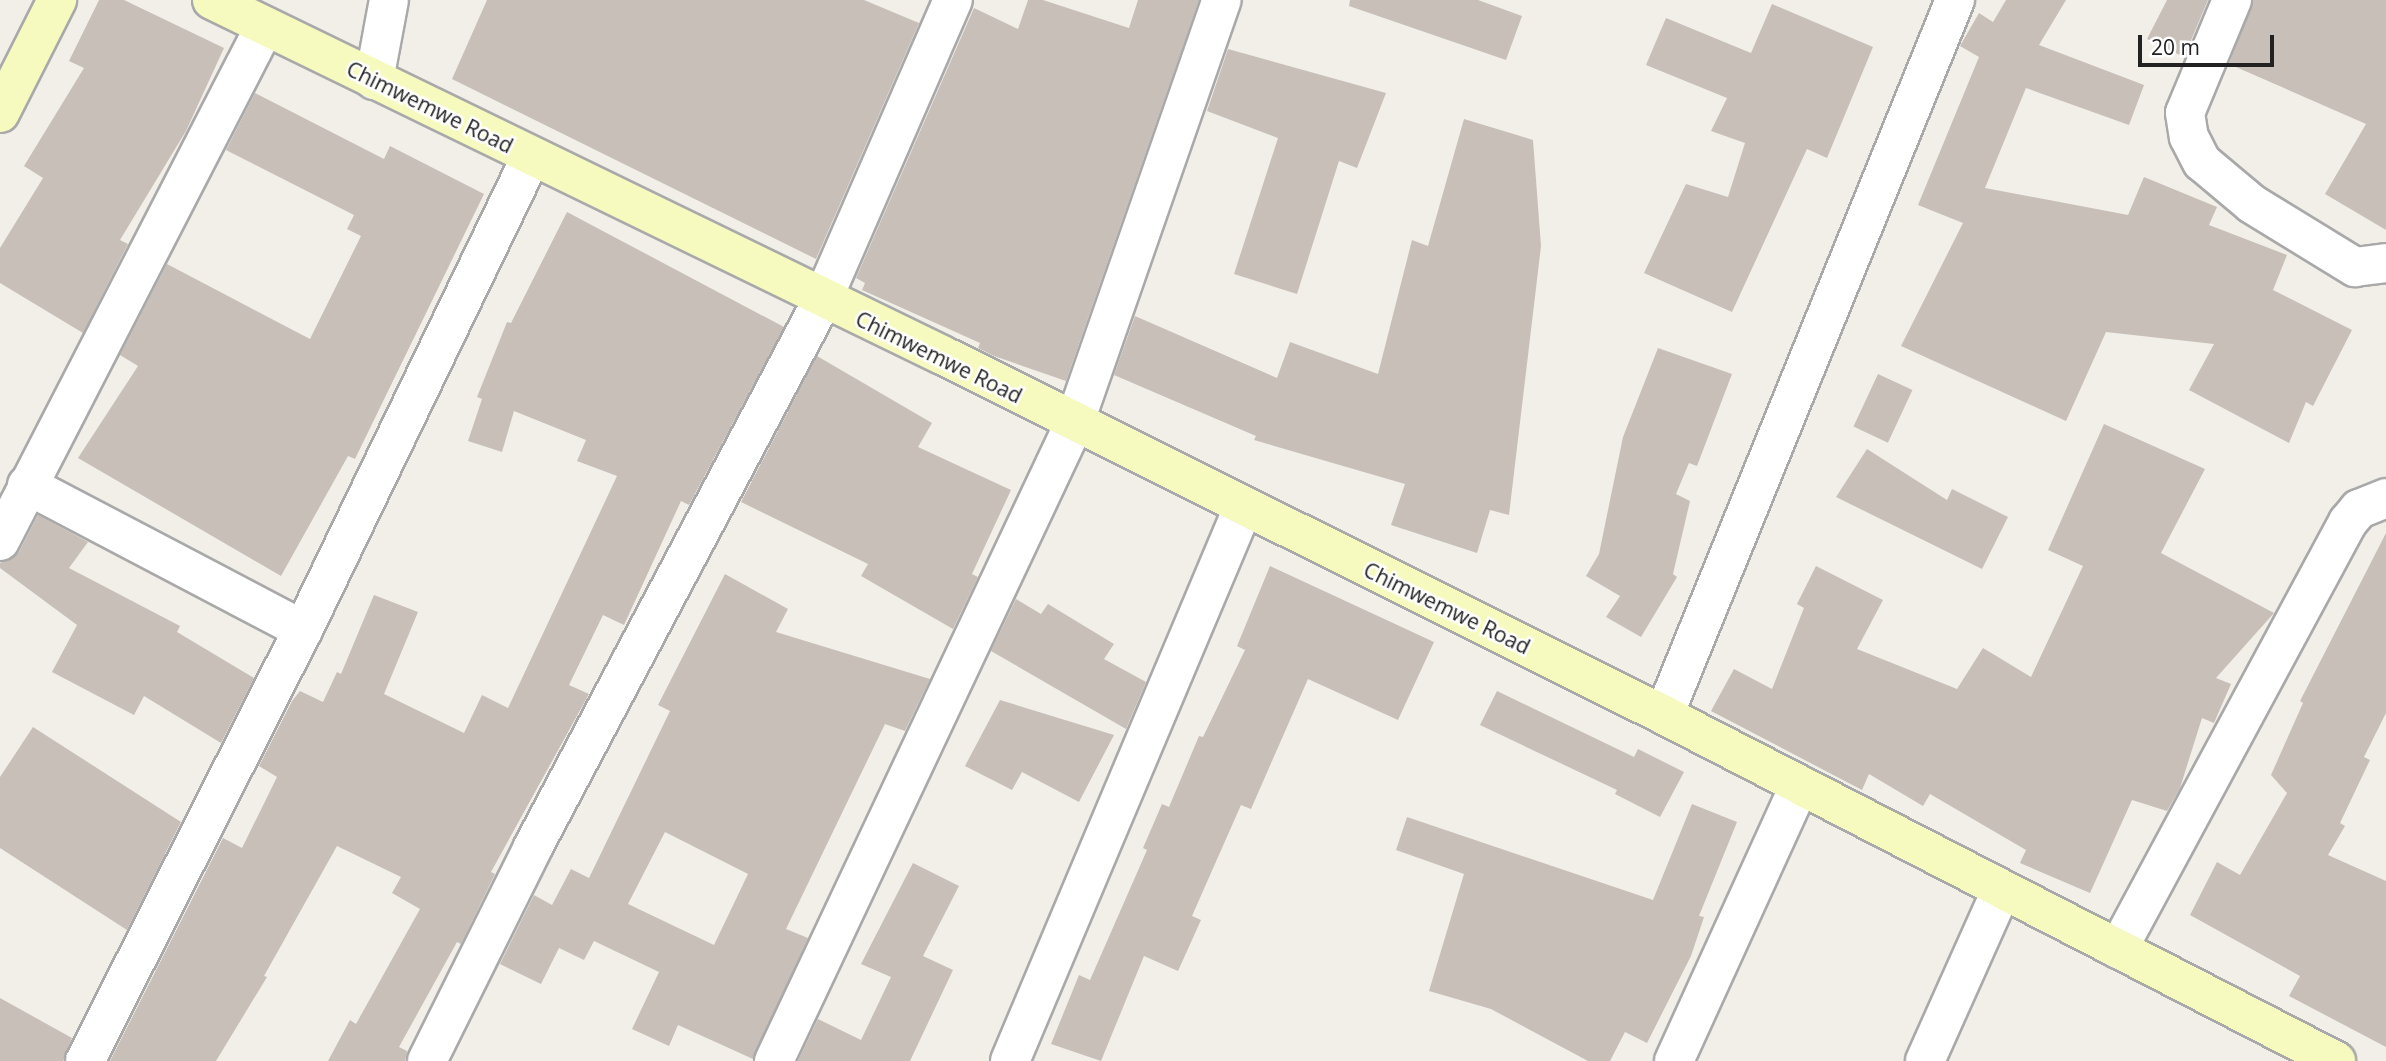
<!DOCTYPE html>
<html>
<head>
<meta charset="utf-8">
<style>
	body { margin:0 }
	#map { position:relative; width:2386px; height:1061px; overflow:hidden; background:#f2efe9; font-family:"Open Sans",sans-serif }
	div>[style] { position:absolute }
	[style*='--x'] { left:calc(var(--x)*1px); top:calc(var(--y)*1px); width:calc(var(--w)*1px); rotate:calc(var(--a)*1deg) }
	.building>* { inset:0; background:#c7bfb8; transform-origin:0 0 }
	.roads { filter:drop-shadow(2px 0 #a9a9a9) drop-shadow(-2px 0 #a9a9a9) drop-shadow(0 2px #a9a9a9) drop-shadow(0 -2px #a9a9a9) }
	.minor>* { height:38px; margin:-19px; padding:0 19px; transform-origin:19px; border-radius:19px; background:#fff }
	.secondary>* { height:38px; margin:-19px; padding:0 19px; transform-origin:19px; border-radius:19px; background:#f7fabf }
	span { translate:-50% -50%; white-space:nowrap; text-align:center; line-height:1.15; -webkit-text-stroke:5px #fff; paint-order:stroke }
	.street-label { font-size:21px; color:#222 }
	.scale { position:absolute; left:2138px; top:35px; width:136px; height:32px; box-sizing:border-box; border:4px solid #222; border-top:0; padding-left:9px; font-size:21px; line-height:24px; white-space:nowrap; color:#222; -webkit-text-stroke:5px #fff; paint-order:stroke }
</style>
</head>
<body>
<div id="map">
	<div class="building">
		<div style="clip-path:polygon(99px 0,124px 0,224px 48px,186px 131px,120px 240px,128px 244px,83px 333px,0 283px,0 248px,43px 178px,24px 166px,84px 68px,69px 61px)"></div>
		<div style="clip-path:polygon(487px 0,864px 0,919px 23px,816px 259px,452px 79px)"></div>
		<div style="clip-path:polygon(1028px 0,1043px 0,1129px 28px,1138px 0,1199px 0,1066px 381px,994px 356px,978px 348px,980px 343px,862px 290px,865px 283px,856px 278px,974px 8px,1018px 29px)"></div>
		<div style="clip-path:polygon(1350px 0,1478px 0,1522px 16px,1506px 60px,1349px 6px)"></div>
		<div style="clip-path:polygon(2006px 0,2066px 0,2039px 45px,2144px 85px,2129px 125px,2026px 88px,1985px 188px,2128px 215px,2144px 177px,2217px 207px,2209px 225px,2287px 255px,2273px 290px,2352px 330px,2313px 406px,2306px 402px,2289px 443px,2189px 390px,2214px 344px,2106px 332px,2066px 421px,1901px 346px,1963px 223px,1918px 205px,1979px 57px,1960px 46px,1979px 13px,1993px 22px)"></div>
		<div style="clip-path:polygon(2167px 0,2208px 0,2184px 57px,2147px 39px)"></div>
		<div style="clip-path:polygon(2253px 0,2386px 0,2386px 230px,2325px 194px,2366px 124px,2229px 64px)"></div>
		<div style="clip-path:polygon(1772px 4px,1873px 47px,1827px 158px,1807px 149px,1732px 312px,1644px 273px,1686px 184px,1728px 197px,1745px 143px,1711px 131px,1727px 98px,1646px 65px,1666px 18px,1751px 53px)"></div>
		<div style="clip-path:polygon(1228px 49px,1386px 93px,1357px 168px,1339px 161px,1297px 294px,1234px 274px,1278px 138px,1207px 111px)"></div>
		<div style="clip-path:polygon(255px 93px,384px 159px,390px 146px,484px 194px,355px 459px,348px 456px,281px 576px,78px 458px,138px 366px,120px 355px,167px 264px,310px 339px,361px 236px,347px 229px,354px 215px,226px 150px)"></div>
		<div style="clip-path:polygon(1464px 119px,1533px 140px,1541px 246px,1509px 515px,1490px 510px,1477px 553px,1391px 525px,1405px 484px,1254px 440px,1256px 436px,1114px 375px,1135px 316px,1277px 378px,1290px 342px,1378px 374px,1412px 240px,1428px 246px)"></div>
		<div style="clip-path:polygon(567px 212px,784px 327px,689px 505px,681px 501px,624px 625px,603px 615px,569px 685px,589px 694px,491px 872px,495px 874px,461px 944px,457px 942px,399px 1047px,407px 1051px,405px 1061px,328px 1061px,350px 1020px,356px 1024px,420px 909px,392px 893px,401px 877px,337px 846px,264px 976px,267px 977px,216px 1061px,110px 1061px,223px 838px,242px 848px,277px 777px,259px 766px,292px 701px,300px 691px,323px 702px,337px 672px,341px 674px,374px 595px,418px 612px,384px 694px,464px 733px,482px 695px,508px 708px,617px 476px,577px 461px,586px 440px,514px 411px,502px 452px,468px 441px,482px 399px,477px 397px,507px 322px,511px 323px)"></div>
		<div style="clip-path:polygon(1658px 348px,1732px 374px,1697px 466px,1689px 463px,1676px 494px,1690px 501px,1673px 574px,1677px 577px,1641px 637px,1606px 617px,1620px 596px,1586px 576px,1599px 554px,1623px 437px)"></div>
		<div style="clip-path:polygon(817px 356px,932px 423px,918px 447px,1011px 490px,972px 574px,978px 577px,953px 629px,861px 576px,868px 564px,741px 502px)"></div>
		<div style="left:1878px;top:374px;width:38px;height:58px;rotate:25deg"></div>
		<div style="clip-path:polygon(2104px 424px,2205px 469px,2161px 553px,2274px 613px,2216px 678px,2231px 684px,2214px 723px,2202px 718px,2180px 788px,2167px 811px,2132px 800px,2090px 893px,2020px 863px,2026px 850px,1930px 794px,1923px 806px,1869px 774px,1862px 790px,1711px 711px,1734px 669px,1772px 689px,1804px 608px,1797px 604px,1816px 566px,1883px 600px,1857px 649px,1957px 689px,1983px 648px,2031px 677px,2083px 566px,2048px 550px)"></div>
		<div style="clip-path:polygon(1867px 449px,1947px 500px,1952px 489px,2008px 517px,1982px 569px,1836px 497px)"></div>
		<div style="clip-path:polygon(38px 515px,88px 542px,69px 568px,180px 626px,177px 632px,254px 678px,221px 743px,144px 696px,134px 715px,52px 672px,77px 625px,0 568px,0 563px,19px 552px)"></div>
		<div style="clip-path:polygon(2386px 533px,2386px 713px,2364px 757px,2370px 760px,2340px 823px,2345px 826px,2328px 855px,2386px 881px,2386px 1047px,2289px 996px,2300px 976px,2190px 915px,2217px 862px,2240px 875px,2287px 793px,2271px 775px,2303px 703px,2300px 701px)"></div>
		<div style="clip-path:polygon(1270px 566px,1434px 642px,1398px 720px,1308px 679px,1251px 809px,1241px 805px,1192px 916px,1201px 920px,1178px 971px,1144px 956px,1101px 1061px,1051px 1044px,1079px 975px,1090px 980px,1147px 850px,1143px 848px,1162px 804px,1169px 807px,1199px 736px,1203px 737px,1245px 650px,1237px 646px)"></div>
		<div style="clip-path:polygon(evenodd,725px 574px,788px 609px,776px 632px,930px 679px,905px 731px,885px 724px,786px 929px,808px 938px,753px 1059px,678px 1025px,669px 1046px,632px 1029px,659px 972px,594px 941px,584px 960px,559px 948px,541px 984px,500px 964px,534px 895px,552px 905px,571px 869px,589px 878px,670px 711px,658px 705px,725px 574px,665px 832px,748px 874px,714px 945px,628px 904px,665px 832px)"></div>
		<div style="clip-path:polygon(1016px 599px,1041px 614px,1048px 604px,1114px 644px,1104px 659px,1146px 682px,1126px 729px,991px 651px)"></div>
		<div style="clip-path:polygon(1497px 691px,1634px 757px,1638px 749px,1684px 772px,1660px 817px,1615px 794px,1617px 790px,1480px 725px)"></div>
		<div style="clip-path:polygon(1000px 700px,1114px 735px,1079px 802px,1022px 772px,1012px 790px,965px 766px)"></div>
		<div style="clip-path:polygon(33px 727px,181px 822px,127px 930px,0 848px,0 777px)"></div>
		<div style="clip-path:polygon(1692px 804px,1737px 822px,1699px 916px,1704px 917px,1691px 956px,1647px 1043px,1625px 1032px,1610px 1061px,1588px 1061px,1491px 1009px,1429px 991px,1464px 874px,1396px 850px,1407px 817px,1653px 900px)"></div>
		<div style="clip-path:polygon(913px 863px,959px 886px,923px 956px,953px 970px,910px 1061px,798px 1061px,818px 1019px,861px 1040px,891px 977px,861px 964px)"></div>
		<div style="clip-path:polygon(0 998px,72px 1038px,63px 1061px,0 1061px)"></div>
	</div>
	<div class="roads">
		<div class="minor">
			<div style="--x:2232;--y:0;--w:122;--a:112.6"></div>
			<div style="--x:2185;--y:113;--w:24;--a:81"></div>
			<div style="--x:2189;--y:137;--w:28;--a:63"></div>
			<div style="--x:2202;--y:162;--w:65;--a:40"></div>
			<div style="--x:2252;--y:204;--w:121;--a:31.5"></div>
			<div style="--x:2355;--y:267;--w:31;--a:-7"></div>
			<div style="--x:374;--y:80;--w:81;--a:-79.4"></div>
			<div style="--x:27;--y:485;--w:312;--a:27.7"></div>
			<div style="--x:0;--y:541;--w:579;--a:-62.77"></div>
			<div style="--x:1664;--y:715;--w:772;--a:-67.85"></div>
			<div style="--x:2118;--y:949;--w:485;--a:-61.7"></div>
			<div style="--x:2348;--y:522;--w:17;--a:-50"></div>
			<div style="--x:2359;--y:509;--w:29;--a:-22"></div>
			<div style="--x:85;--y:1061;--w:483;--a:-63.2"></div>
			<div style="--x:303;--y:630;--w:525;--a:-64.26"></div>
			<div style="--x:427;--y:1061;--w:239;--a:-63.6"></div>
			<div style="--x:533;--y:847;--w:618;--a:-62.11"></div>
			<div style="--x:822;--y:301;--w:328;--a:-66.5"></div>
			<div style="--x:774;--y:1061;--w:704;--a:-64.78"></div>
			<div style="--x:1074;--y:424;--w:449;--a:-70.8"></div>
			<div style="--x:1010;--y:1061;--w:600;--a:-67.15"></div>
			<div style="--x:1674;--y:1061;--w:303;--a:-65.5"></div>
			<div style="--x:1925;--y:1061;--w:188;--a:-65.9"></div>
		</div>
		<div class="secondary">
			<div style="--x:212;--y:0;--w:812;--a:25.93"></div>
			<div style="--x:942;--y:355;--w:807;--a:26.5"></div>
			<div style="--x:1664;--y:715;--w:756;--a:27.24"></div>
			<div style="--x:0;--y:113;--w:127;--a:-63.2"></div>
		</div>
	</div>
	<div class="street-label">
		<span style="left:430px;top:107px;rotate:26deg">Chimwemwe Road</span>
		<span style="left:939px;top:357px;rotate:26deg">Chimwemwe Road</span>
		<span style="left:1447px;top:608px;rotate:26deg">Chimwemwe Road</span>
	</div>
	<div class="scale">20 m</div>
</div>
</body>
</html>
